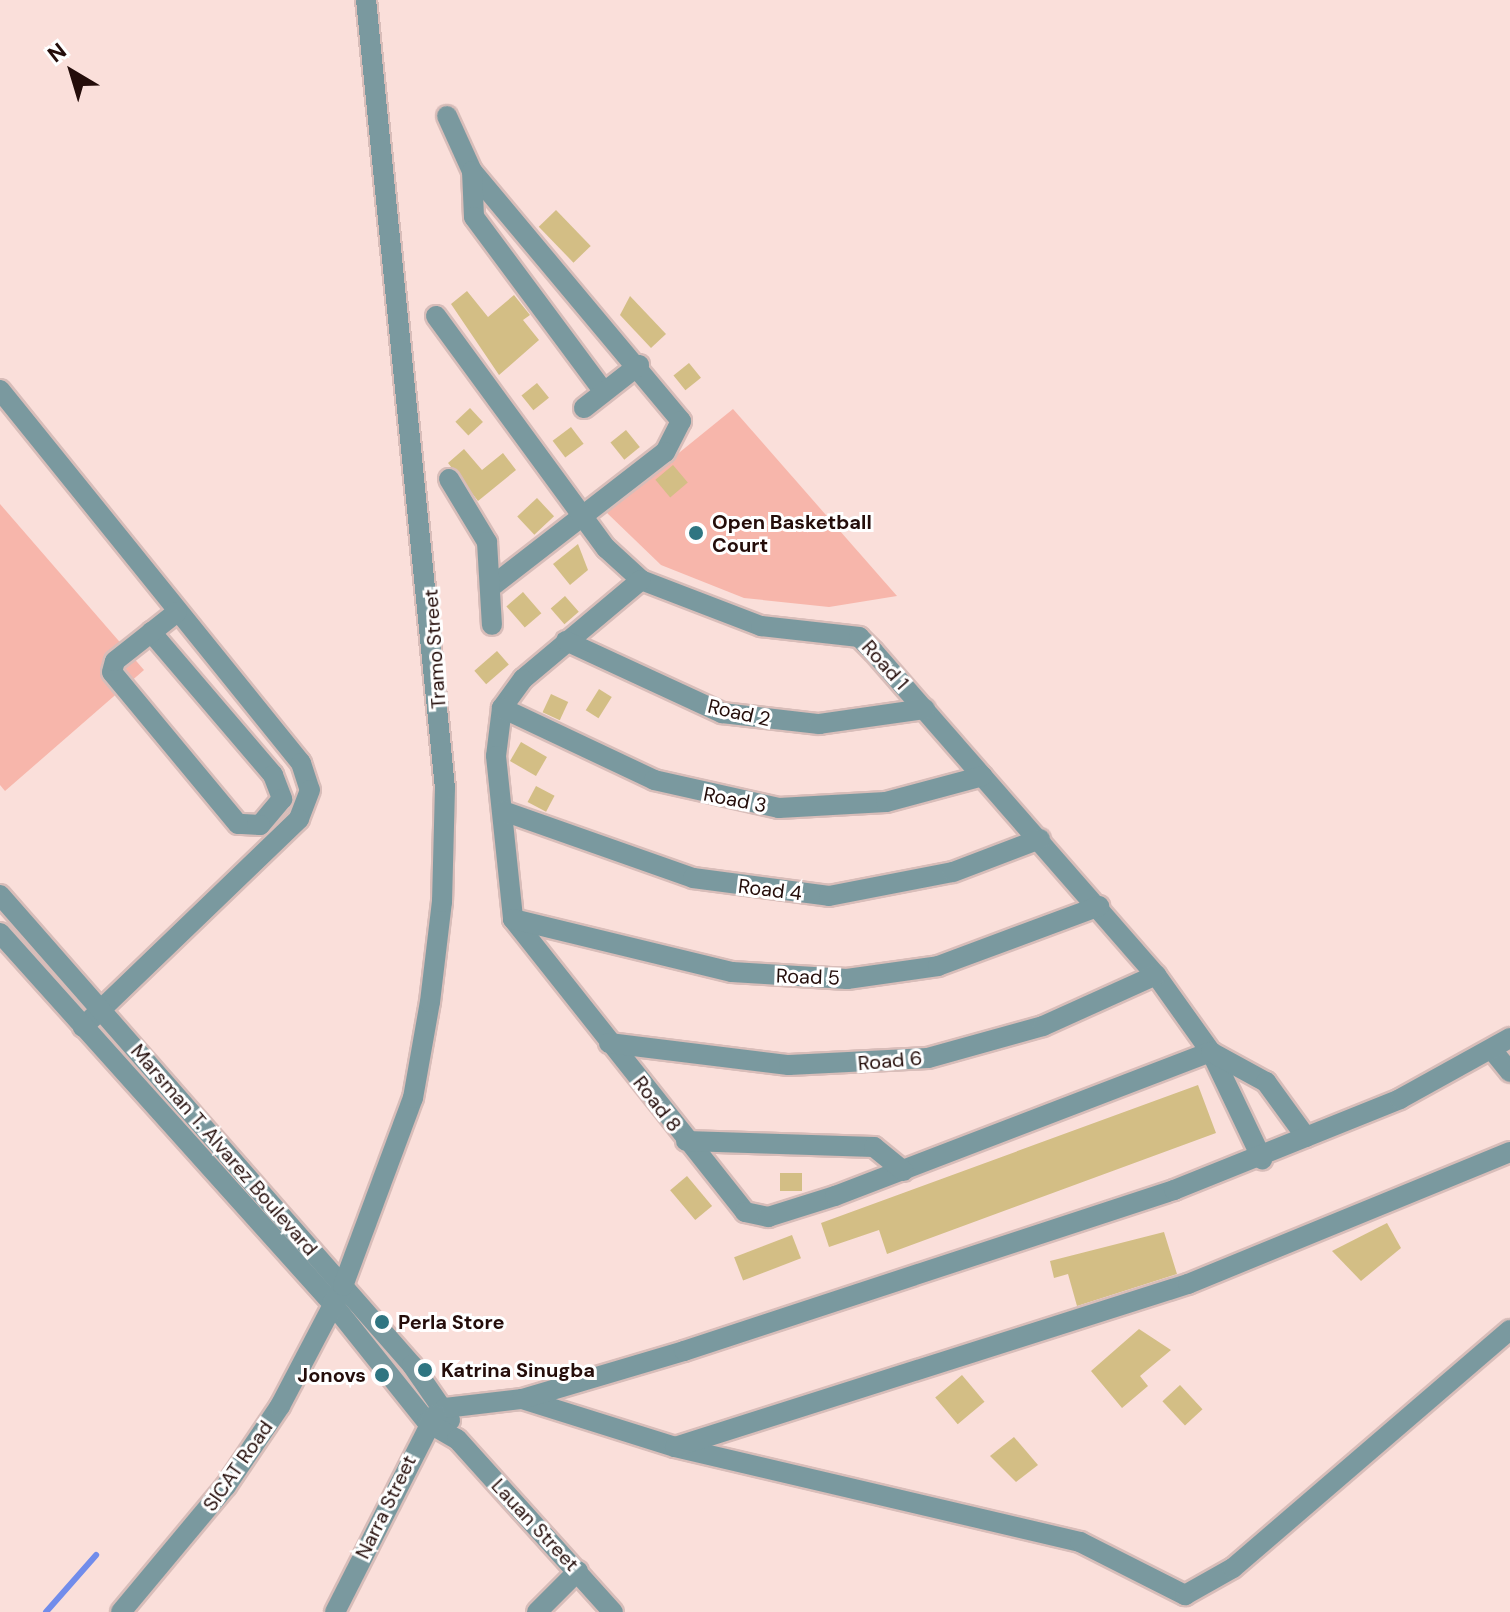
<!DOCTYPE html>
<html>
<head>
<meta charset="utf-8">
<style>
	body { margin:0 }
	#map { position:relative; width:1510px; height:1612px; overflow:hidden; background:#fadfda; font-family:"DM Sans",sans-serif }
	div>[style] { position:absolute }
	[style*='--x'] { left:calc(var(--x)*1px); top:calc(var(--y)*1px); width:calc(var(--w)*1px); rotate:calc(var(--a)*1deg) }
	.green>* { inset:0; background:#f7b6ab }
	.stream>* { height:6px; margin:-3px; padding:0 3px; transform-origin:3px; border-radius:3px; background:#718ceb }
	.building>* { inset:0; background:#d3be85; transform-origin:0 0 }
	.roads { filter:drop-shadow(2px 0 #d8bdb9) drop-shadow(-2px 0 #d8bdb9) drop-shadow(0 2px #d8bdb9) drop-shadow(0 -2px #d8bdb9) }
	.minor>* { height:20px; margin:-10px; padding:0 10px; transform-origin:10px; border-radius:10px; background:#7a999f }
	.dots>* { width:22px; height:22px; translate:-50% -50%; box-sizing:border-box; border:4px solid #fff; border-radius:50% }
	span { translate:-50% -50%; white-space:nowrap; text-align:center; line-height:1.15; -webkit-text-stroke:6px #fff; paint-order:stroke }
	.poi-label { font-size:20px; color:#240d0a; font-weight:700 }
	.left { translate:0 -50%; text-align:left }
	.right { translate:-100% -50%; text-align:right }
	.street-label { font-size:20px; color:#240d0a }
	.north { position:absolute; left:32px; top:32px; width:80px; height:80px; -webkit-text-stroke:6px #fff; paint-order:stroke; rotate:322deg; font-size:22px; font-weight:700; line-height:32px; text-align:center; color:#240d0a }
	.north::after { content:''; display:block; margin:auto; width:28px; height:36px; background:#240d0a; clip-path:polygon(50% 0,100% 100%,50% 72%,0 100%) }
</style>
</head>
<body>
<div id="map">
	<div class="green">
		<div style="clip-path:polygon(733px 409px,897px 596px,829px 607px,744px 598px,661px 565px,606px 512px)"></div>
		<div style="clip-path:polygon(0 504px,144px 670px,5px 791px,0 785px)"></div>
	</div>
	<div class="stream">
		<div style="--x:46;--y:1612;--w:76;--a:-48.7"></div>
	</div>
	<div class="building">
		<div style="left:556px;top:210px;width:50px;height:24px;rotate:46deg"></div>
		<div style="clip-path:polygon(467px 291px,488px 317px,514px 295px,530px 315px,523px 320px,539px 340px,499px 375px,451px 304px)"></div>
		<div style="clip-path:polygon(630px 296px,666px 334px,651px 348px,620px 315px)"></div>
		<div style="left:689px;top:363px;width:19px;height:20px;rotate:51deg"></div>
		<div style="left:537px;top:383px;width:19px;height:20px;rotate:51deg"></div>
		<div style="left:470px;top:408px;width:19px;height:20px;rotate:47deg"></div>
		<div style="left:571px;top:427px;width:21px;height:23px;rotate:53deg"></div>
		<div style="left:626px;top:430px;width:22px;height:20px;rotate:51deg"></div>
		<div style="clip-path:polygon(464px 449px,482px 470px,503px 453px,516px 470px,478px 501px,448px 463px)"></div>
		<div style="left:673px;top:465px;width:23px;height:23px;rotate:50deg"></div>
		<div style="left:537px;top:498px;width:25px;height:27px;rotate:47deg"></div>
		<div style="clip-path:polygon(578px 544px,588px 570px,570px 585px,553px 564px)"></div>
		<div style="left:523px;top:592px;width:28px;height:22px;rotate:49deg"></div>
		<div style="left:565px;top:596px;width:21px;height:19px;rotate:49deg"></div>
		<div style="left:497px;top:651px;width:18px;height:30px;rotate:49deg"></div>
		<div style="left:599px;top:689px;width:15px;height:25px;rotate:32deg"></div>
		<div style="left:551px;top:694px;width:19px;height:20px;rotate:25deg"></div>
		<div style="left:521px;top:742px;width:30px;height:22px;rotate:30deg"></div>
		<div style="left:536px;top:786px;width:21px;height:18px;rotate:28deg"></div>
		<div style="clip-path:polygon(1198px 1085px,1216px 1133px,887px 1254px,879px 1230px,829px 1247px,821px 1223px)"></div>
		<div style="left:780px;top:1173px;width:22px;height:18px"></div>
		<div style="left:687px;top:1176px;width:39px;height:22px;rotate:50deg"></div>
		<div style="clip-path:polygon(1387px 1223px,1401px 1248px,1361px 1281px,1332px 1251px)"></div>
		<div style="clip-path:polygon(1164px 1232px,1177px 1274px,1077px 1306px,1068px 1274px,1054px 1278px,1050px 1261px)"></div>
		<div style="left:792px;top:1235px;width:25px;height:62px;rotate:69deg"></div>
		<div style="clip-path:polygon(1139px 1329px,1171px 1350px,1140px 1376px,1148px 1386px,1122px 1408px,1091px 1371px)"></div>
		<div style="left:962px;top:1375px;width:35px;height:35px;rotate:50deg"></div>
		<div style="left:1180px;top:1385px;width:33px;height:24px;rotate:47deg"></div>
		<div style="clip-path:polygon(1014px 1437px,1038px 1465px,1016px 1482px,990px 1456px)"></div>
	</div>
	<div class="roads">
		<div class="minor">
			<div style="--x:447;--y:116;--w:60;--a:65.6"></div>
			<div style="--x:472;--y:171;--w:326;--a:50.1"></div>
			<div style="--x:681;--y:421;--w:35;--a:117"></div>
			<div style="--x:665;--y:452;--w:219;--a:142.2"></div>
			<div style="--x:472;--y:171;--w:46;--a:87.5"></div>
			<div style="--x:474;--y:217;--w:218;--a:53.4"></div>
			<div style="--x:436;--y:316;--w:288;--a:53.8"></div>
			<div style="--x:606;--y:548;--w:47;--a:42.4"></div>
			<div style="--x:641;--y:580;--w:129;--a:21"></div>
			<div style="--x:761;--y:626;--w:99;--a:6.4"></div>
			<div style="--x:859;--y:637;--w:21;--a:45"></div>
			<div style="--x:874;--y:652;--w:429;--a:48.9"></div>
			<div style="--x:1156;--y:975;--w:95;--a:54.5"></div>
			<div style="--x:1211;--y:1052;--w:119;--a:64.5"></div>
			<div style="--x:0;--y:390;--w:479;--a:51.1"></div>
			<div style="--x:301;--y:763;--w:28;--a:72"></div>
			<div style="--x:310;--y:790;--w:31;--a:111"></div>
			<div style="--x:299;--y:819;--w:300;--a:136.1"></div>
			<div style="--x:584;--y:408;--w:70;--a:-38"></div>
			<div style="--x:449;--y:479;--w:74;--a:58.9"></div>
			<div style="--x:487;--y:542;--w:83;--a:86.6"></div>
			<div style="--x:641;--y:580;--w:154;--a:140"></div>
			<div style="--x:523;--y:679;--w:36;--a:126"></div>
			<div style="--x:502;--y:708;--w:48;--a:97.1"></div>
			<div style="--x:496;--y:756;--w:164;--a:84"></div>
			<div style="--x:513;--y:919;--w:374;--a:51.6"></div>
			<div style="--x:745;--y:1212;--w:24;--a:12"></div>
			<div style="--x:768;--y:1217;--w:70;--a:-17.4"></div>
			<div style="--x:835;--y:1196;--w:403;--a:-21"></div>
			<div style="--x:151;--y:632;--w:188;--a:49.5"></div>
			<div style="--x:273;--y:775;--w:26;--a:69"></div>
			<div style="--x:282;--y:799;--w:34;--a:130"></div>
			<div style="--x:260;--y:825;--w:22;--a:-177"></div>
			<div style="--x:238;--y:824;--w:197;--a:-129.7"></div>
			<div style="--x:112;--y:672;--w:11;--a:-75"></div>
			<div style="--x:115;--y:661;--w:79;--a:-38.3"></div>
			<div style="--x:566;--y:641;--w:172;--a:24.8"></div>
			<div style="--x:722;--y:713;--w:98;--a:6.5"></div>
			<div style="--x:819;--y:724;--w:107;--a:-8.1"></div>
			<div style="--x:502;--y:708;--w:168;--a:25.3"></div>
			<div style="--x:654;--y:780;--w:128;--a:12.6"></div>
			<div style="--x:779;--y:808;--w:107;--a:-3.2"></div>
			<div style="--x:886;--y:802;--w:100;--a:-15"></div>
			<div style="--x:503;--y:811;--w:201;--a:19.4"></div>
			<div style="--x:693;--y:878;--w:137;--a:7.5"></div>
			<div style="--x:829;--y:896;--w:126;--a:-11"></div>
			<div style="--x:953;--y:872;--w:93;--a:-20.8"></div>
			<div style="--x:0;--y:895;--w:625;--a:48.76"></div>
			<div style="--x:412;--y:1365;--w:67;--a:55.4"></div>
			<div style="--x:513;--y:919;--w:225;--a:13.6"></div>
			<div style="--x:732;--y:972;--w:115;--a:3.5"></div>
			<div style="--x:847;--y:979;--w:92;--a:-8.1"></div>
			<div style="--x:938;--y:966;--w:172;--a:-20.4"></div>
			<div style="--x:0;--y:933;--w:497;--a:48.1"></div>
			<div style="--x:332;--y:1303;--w:152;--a:51.4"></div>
			<div style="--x:427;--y:1422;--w:34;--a:30"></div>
			<div style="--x:457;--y:1439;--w:233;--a:48"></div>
			<div style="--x:609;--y:1043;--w:181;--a:7"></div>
			<div style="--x:789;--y:1065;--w:139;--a:-2.9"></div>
			<div style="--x:928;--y:1058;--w:119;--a:-15.5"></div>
			<div style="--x:1043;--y:1026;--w:124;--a:-24.3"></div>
			<div style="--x:1493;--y:1051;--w:27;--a:51"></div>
			<div style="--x:1211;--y:1052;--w:63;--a:28.6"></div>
			<div style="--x:1266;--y:1082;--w:68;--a:54"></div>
			<div style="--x:686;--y:1141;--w:188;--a:1.8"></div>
			<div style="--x:874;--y:1147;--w:38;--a:39"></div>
			<div style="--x:522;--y:1399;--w:160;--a:17.4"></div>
			<div style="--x:675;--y:1447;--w:416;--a:13.2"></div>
			<div style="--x:1080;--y:1542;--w:118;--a:26.8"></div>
			<div style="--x:1185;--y:1595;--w:55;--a:-29.4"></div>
			<div style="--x:1233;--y:1568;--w:365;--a:-40.7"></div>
			<div style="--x:445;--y:1408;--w:78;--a:-6.7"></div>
			<div style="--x:522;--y:1399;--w:169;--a:-16.5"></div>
			<div style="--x:684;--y:1351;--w:516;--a:-18.19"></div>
			<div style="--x:1174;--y:1190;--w:244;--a:-21.9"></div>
			<div style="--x:1400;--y:1099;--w:126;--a:-29"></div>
			<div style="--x:675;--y:1447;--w:538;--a:-17.63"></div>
			<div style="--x:1188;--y:1284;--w:348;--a:-22.3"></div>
			<div style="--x:121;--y:1612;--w:164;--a:-50.2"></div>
			<div style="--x:226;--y:1486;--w:97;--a:-56"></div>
			<div style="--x:280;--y:1406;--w:136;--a:-62.3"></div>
			<div style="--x:343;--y:1286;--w:201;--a:-69.6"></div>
			<div style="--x:413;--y:1098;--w:97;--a:-80"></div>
			<div style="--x:430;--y:1002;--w:101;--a:-83.2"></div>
			<div style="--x:442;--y:902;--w:114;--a:-88.5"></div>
			<div style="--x:445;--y:788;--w:792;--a:-95.72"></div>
			<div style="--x:335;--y:1612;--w:221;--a:-63.1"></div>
			<div style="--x:537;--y:1612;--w:58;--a:-45"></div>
		</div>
	</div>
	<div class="dots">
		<div style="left:696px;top:533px;background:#2f7581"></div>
		<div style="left:382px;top:1322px;background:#2f7581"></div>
		<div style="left:425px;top:1370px;background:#2f7581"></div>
		<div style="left:382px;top:1375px;background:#2f7581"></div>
	</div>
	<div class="poi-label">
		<span class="left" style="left:712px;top:534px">Open Basketball<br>Court</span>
		<span class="left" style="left:398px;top:1322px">Perla Store</span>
		<span class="left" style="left:441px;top:1370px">Katrina Sinugba</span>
		<span class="right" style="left:366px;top:1375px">Jonovs</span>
	</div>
	<div class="street-label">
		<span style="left:435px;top:649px;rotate:-94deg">Tramo Street</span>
		<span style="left:885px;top:665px;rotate:48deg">Road 1</span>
		<span style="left:739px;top:713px;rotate:13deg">Road 2</span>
		<span style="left:735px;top:800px;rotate:11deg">Road 3</span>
		<span style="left:770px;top:890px;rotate:7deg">Road 4</span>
		<span style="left:808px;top:977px;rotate:2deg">Road 5</span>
		<span style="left:890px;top:1061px;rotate:-5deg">Road 6</span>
		<span style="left:657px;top:1104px;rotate:52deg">Road 8</span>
		<span style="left:224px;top:1150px;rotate:49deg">Marsman T. Alvarez Boulevard</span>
		<span style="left:238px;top:1466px;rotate:-55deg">SICAT Road</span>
		<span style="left:386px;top:1507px;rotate:-64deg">Narra Street</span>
		<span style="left:535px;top:1525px;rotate:47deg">Lauan Street</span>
	</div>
	<div class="north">N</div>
</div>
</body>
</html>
